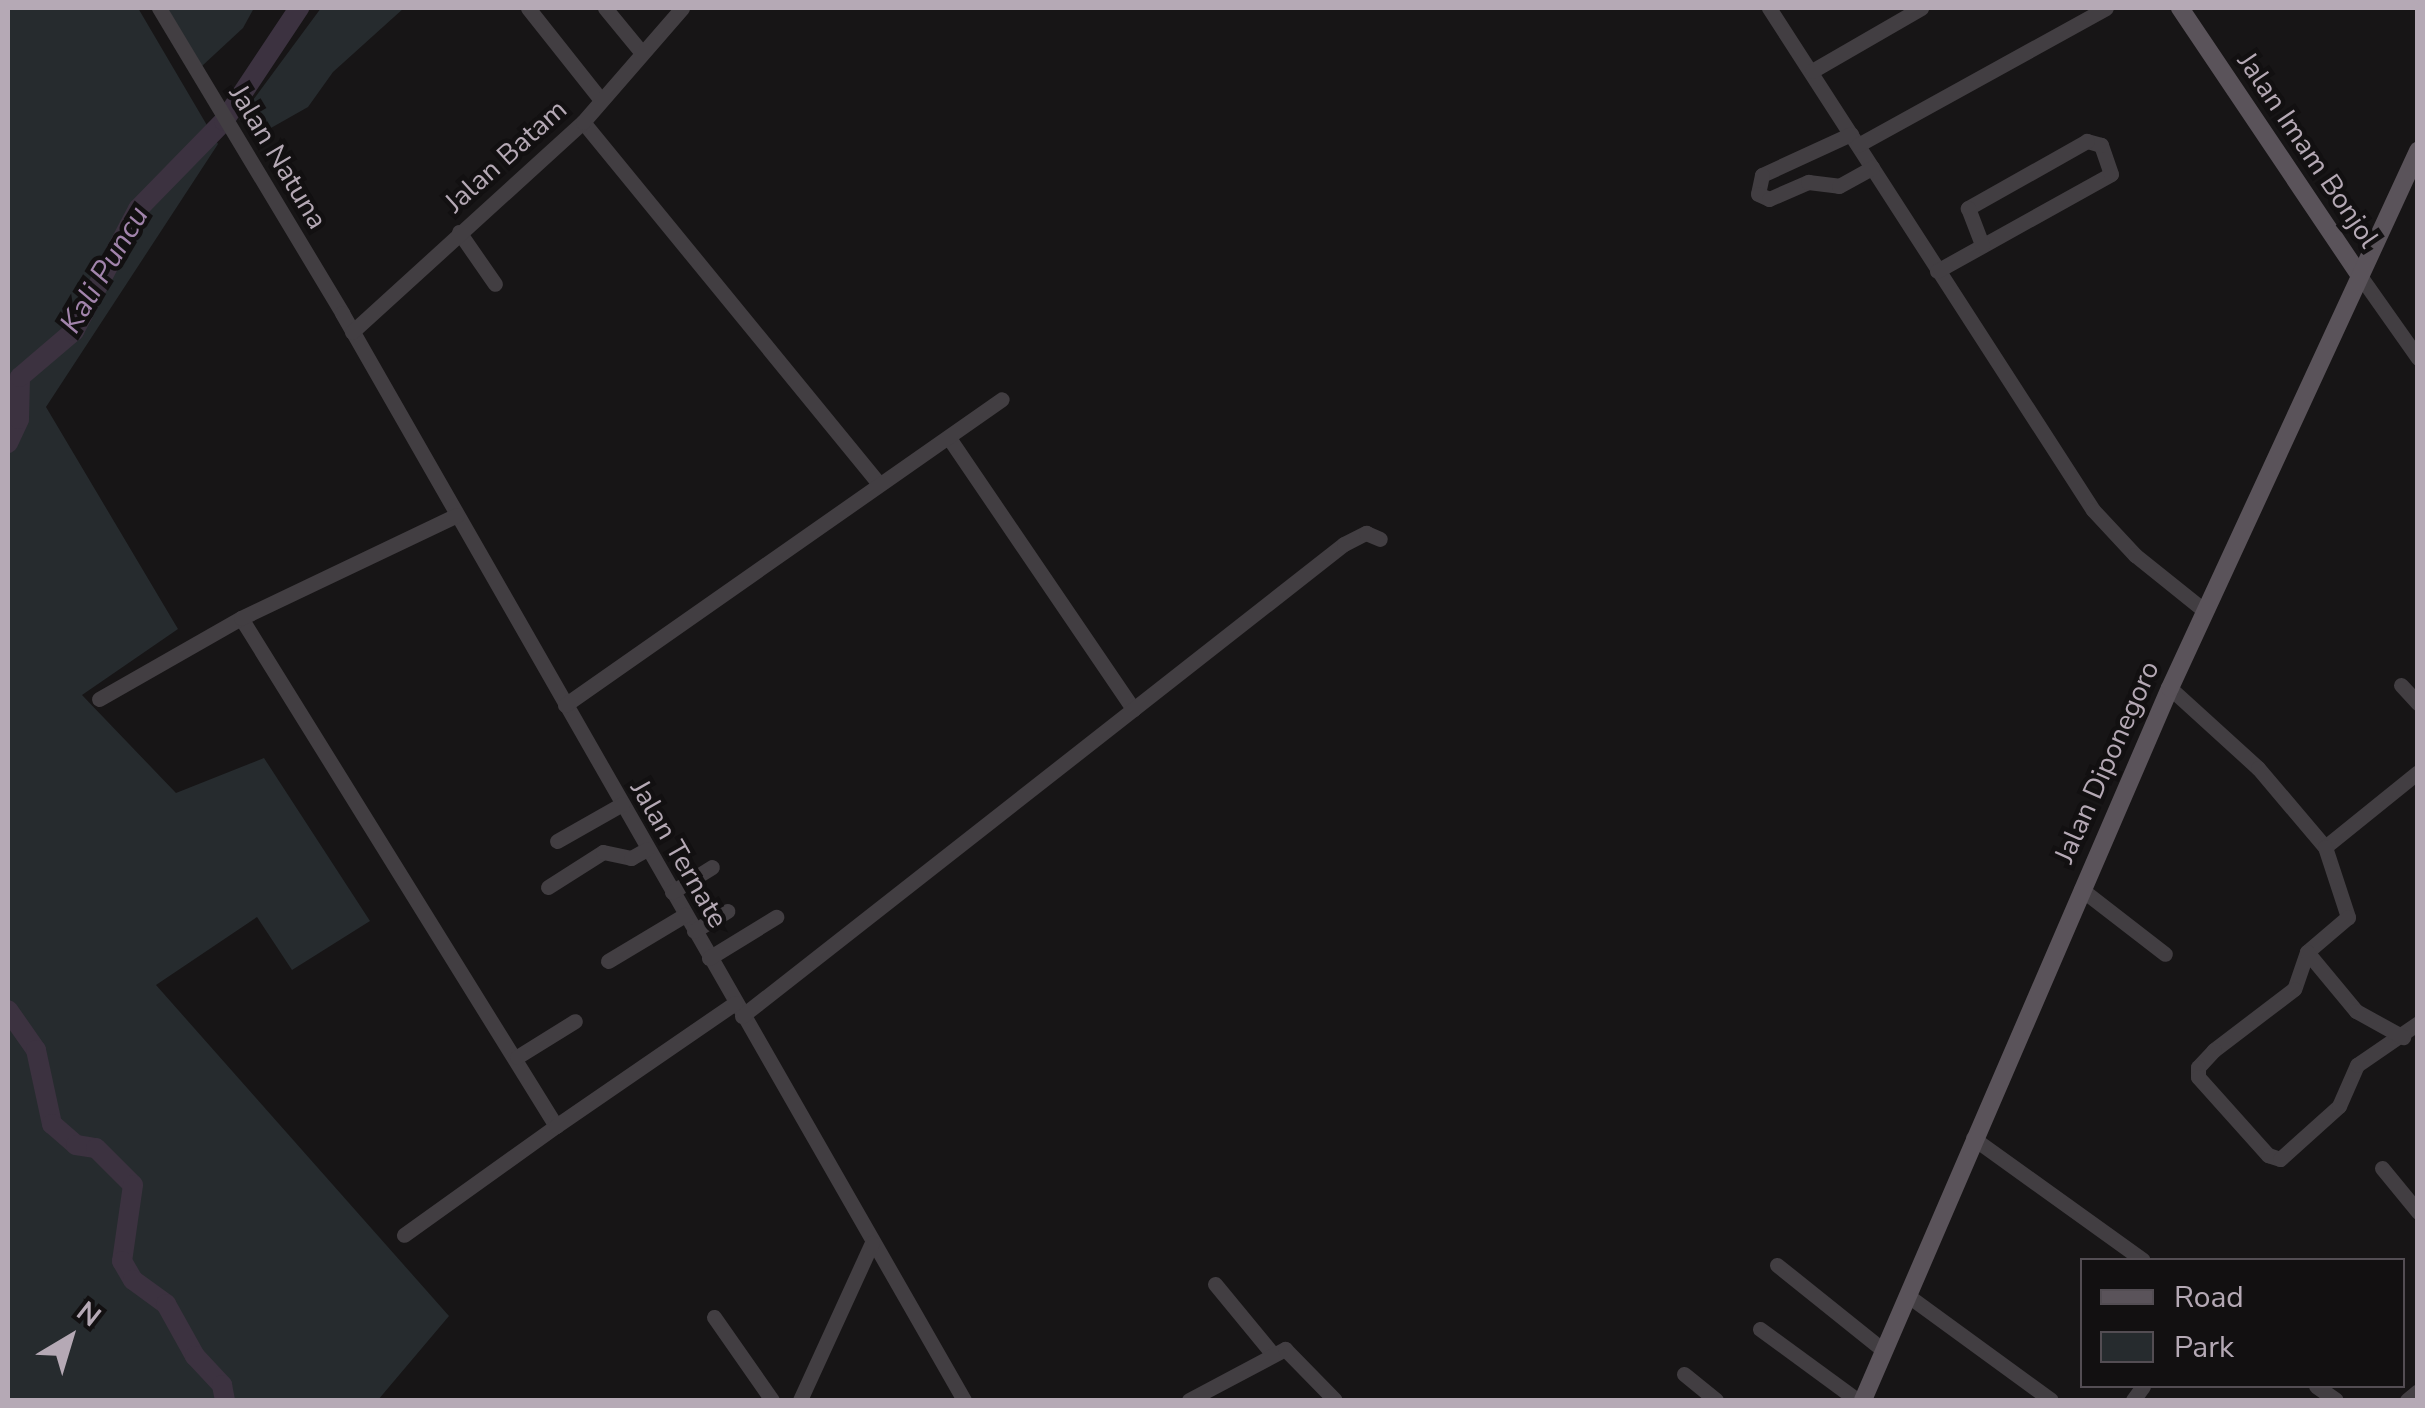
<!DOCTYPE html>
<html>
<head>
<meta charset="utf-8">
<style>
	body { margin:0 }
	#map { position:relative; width:2425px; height:1408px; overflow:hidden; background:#171516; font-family:"Nunito Sans",sans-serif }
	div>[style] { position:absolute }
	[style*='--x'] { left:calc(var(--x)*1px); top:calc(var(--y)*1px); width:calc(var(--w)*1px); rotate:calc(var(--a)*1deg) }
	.green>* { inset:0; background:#262b2e }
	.river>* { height:20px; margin:-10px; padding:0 10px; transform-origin:10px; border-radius:10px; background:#3c3240 }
	.minor>* { height:15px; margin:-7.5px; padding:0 7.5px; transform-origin:7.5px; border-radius:7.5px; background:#423e42 }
	.major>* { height:18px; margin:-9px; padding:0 9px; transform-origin:9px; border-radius:9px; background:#5a535a }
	span { translate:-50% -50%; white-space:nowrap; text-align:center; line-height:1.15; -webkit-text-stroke:9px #121011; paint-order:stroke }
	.street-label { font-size:28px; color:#b5a9b5 }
	.water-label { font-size:30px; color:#a284ac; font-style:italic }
	.frame { position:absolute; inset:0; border:10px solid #b5a9b5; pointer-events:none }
	.legend { position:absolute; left:2080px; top:1258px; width:325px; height:130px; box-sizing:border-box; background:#121011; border:2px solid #534d53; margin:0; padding:12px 18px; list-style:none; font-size:30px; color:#b5a9b5 }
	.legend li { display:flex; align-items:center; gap:20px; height:50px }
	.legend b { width:50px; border:2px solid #534d53 }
	.north { position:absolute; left:20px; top:1288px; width:100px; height:100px; -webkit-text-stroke:8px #121011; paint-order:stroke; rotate:38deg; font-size:28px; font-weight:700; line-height:40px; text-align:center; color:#b5a9b5 }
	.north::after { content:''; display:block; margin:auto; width:35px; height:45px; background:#b5a9b5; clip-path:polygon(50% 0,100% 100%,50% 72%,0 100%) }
</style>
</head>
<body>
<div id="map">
	<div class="green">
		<div style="clip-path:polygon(8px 8px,138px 8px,218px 144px,46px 407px,178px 629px,82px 695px,176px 793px,264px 758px,370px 921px,292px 970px,257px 917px,156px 985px,449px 1316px,378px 1400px,8px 1400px)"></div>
		<div style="clip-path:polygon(167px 8px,254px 8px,243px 28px,202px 66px)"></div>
		<div style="clip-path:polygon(321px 8px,404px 8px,333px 72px,308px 107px,255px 137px,239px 119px)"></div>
	</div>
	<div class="river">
		<div style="--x:8;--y:443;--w:26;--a:-65"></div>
		<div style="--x:19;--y:419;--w:42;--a:-88.6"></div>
		<div style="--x:20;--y:377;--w:71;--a:-40.4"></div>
		<div style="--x:74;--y:331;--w:138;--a:-62.3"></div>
		<div style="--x:138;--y:209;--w:123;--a:-45.7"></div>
		<div style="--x:224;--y:121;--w:136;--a:-56.4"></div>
		<div style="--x:8;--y:1010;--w:49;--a:55"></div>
		<div style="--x:36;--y:1050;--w:76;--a:77.8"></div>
		<div style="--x:52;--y:1124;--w:32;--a:41"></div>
		<div style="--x:76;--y:1145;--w:20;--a:9"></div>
		<div style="--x:96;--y:1148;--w:52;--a:45"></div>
		<div style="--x:133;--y:1185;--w:77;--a:98.2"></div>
		<div style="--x:122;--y:1261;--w:22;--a:60"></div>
		<div style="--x:133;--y:1280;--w:41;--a:36"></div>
		<div style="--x:166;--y:1304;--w:60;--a:60.9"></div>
		<div style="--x:195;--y:1356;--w:40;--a:47"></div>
		<div style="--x:222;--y:1385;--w:15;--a:79"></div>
	</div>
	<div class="minor">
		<div style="--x:159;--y:8;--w:356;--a:59"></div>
		<div style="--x:342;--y:313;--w:1252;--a:60.22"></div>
		<div style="--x:528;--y:8;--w:117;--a:51.6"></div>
		<div style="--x:605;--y:8;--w:58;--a:50.6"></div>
		<div style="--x:1769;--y:8;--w:597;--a:57.16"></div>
		<div style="--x:2093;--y:510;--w:62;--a:47"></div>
		<div style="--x:2135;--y:555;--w:90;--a:38.7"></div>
		<div style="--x:1812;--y:71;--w:126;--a:-30"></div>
		<div style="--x:583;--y:122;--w:467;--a:50.7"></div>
		<div style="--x:1851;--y:134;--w:98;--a:155.3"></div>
		<div style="--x:1762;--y:175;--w:19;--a:102"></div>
		<div style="--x:1758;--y:194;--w:12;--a:24"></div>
		<div style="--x:1769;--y:199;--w:43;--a:-23.6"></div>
		<div style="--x:1808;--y:182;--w:31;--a:7"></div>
		<div style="--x:1839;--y:186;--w:38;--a:-29"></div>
		<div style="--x:1858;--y:145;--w:283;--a:-28.9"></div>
		<div style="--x:459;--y:232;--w:63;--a:55.3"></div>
		<div style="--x:1937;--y:271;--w:199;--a:-29.1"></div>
		<div style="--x:2111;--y:174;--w:31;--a:-109"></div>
		<div style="--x:2101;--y:145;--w:15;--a:-164"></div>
		<div style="--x:2087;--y:141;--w:137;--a:150.6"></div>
		<div style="--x:1968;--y:208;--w:40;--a:69"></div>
		<div style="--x:2358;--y:273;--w:104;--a:54.8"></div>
		<div style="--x:352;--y:332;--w:312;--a:-42.3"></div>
		<div style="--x:583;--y:122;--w:151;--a:-49"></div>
		<div style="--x:949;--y:438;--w:328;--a:55.8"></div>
		<div style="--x:241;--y:618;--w:598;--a:58.2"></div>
		<div style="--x:556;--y:1126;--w:187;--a:144.4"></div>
		<div style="--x:2401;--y:685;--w:25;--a:47"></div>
		<div style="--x:2170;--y:688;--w:119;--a:42.3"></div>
		<div style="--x:2258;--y:768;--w:104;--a:49.7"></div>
		<div style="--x:2325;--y:847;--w:119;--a:-38.9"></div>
		<div style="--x:99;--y:699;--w:163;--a:-29.7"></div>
		<div style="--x:241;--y:618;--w:239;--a:-25.5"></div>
		<div style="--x:565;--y:705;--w:533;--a:-35"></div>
		<div style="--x:557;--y:841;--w:75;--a:-29.6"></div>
		<div style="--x:2325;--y:847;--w:74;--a:71.8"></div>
		<div style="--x:2348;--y:917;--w:54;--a:139.5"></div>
		<div style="--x:2307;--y:952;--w:39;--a:109"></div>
		<div style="--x:2294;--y:989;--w:101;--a:142.7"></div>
		<div style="--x:2214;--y:1050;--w:23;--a:133"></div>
		<div style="--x:2198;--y:1067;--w:10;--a:90"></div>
		<div style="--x:2198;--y:1077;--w:105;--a:48.1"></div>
		<div style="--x:2268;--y:1155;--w:13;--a:18"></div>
		<div style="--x:2280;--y:1159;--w:79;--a:-41.9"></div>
		<div style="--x:2339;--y:1106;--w:45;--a:-66.3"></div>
		<div style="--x:2357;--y:1065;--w:74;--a:-34.5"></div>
		<div style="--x:548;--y:887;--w:65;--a:-32.5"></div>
		<div style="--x:603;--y:852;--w:29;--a:12"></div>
		<div style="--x:631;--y:858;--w:18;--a:-29"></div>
		<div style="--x:2081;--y:889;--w:106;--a:37.7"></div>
		<div style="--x:672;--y:892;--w:47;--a:-32"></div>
		<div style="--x:694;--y:931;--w:39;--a:-31"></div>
		<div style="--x:2307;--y:952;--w:77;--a:50.3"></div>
		<div style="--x:2356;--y:1011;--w:54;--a:29"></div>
		<div style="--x:709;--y:958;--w:79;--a:-31.5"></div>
		<div style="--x:608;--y:961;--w:90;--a:-30.9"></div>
		<div style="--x:742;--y:1016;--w:765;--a:-38.1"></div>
		<div style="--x:1344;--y:544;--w:25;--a:-27"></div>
		<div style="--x:1366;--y:533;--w:15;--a:23"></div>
		<div style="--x:517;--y:1057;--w:68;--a:-31.8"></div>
		<div style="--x:556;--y:1126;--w:217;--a:-34.5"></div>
		<div style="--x:1973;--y:1138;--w:209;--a:35.7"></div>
		<div style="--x:2382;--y:1168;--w:57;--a:50.7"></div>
		<div style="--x:1777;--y:1265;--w:134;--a:38.7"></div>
		<div style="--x:1215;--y:1284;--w:88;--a:50.5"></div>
		<div style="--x:1907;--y:1295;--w:178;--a:36.1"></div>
		<div style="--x:714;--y:1317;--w:101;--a:55.1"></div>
		<div style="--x:1760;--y:1329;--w:120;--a:36.2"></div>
		<div style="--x:1684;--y:1374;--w:41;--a:39.1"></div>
		<div style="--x:2316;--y:1386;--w:24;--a:35"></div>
		<div style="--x:800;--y:1400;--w:173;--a:-65.4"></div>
		<div style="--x:1189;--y:1400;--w:109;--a:-28"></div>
		<div style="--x:1285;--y:1349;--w:71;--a:45.6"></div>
		<div style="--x:2133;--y:1400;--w:17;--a:-54"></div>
		<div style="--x:2407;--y:1400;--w:14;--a:-39"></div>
	</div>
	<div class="major">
		<div style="--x:2180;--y:8;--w:319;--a:56.1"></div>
		<div style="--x:1863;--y:1400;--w:775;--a:-66.68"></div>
		<div style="--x:2170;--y:688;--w:592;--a:-65.21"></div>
	</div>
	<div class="street-label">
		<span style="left:2308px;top:150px;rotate:56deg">Jalan Imam Bonjol</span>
		<span style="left:506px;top:156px;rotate:-42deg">Jalan Batam</span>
		<span style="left:278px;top:157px;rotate:59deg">Jalan Natuna</span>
		<span style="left:2107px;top:762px;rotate:-66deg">Jalan Diponegoro</span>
		<span style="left:679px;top:854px;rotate:60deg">Jalan Ternate</span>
	</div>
	<div class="water-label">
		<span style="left:105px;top:270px;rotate:-59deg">Kali Puncu</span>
	</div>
	<div class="frame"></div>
	<ul class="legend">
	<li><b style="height:12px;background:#5a535a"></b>Road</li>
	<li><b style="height:28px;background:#262b2e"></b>Park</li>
	</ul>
	<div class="north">N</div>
</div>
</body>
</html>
